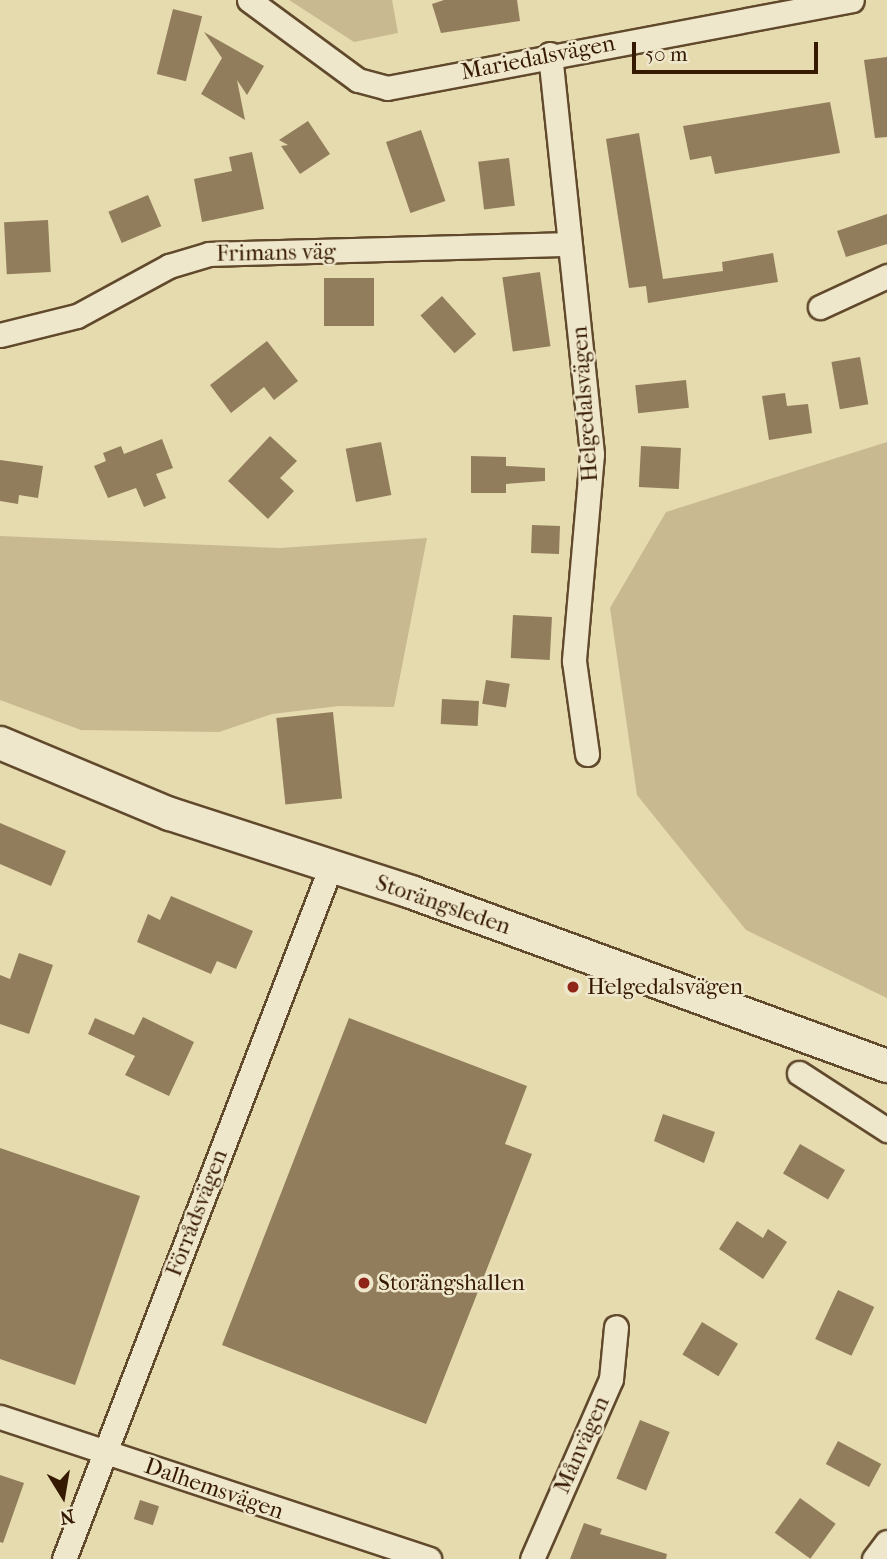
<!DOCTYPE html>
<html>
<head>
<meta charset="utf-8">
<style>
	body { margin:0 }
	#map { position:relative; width:887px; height:1559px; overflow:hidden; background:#e6daaf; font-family:"IM FELL French Canon",serif }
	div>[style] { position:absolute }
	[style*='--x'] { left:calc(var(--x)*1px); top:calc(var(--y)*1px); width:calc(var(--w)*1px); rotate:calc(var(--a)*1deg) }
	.green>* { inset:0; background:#c8b991 }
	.building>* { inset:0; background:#917d5b; transform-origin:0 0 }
	.roads { filter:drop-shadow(2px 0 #61492c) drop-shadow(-2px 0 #61492c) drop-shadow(0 2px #61492c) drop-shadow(0 -2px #61492c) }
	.minor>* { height:23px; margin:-11.5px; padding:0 11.5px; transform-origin:11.5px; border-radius:11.5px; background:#efe7cb }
	.secondary>* { height:32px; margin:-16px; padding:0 16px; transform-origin:16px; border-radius:16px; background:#efe7cb }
	.dots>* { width:19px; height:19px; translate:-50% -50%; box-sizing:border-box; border:4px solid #efe7cb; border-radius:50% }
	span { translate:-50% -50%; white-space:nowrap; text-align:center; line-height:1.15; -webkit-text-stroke:5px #efe7cb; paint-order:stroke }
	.street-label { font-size:23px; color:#351900 }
	.poi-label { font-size:23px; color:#351900 }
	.left { translate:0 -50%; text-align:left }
	.north { position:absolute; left:28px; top:1461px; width:70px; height:70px; -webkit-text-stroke:5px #efe7cb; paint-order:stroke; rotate:169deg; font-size:19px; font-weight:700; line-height:28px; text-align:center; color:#351900 }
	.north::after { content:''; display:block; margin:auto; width:24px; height:32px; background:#351900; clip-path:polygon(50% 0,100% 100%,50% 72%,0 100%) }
	.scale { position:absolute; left:632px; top:42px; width:186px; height:32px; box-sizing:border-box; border:4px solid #351900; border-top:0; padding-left:9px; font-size:21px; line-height:24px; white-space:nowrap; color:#351900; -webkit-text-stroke:5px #efe7cb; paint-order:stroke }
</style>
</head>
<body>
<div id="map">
	<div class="green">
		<div style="clip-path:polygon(289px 0,392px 0,398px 33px,354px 42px)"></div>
		<div style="clip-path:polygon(887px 442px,887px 998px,746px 930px,637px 795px,610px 608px,666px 512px)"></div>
		<div style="clip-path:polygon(0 536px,280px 548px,427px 538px,394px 707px,339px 706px,272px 714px,219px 732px,81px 730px,0 700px)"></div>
	</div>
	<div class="building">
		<div style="clip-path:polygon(444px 0,517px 0,520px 21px,441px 33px,432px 4px)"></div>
		<div style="left:173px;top:9px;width:30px;height:67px;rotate:14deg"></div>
		<div style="clip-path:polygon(204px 32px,264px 66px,247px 95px,237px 80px,245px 120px,201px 94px,222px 58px)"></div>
		<div style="clip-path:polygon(887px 57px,887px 137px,875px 138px,864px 60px)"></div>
		<div style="clip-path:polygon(830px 102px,840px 153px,715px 174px,711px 156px,690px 160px,683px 126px)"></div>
		<div style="clip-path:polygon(308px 121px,330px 154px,300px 174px,281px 146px,288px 145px,279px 140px)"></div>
		<div style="left:421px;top:130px;width:75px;height:37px;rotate:71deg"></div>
		<div style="clip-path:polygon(639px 133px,663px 279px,723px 271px,722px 262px,773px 253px,778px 282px,648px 303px,646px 286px,629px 288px,606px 139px)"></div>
		<div style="clip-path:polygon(252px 152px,264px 209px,202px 222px,194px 179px,232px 171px,229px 157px)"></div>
		<div style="left:509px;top:158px;width:48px;height:31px;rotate:83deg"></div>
		<div style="left:148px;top:195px;width:34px;height:43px;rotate:67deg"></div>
		<div style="clip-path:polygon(887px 214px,887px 244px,846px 257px,837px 231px)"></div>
		<div style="left:48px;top:220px;width:52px;height:44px;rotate:87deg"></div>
		<div style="left:540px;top:272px;width:75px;height:38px;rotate:82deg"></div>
		<div style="left:374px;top:278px;width:48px;height:50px;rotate:90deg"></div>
		<div style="left:442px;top:296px;width:51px;height:29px;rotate:48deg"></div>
		<div style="clip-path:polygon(267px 341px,298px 381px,274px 400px,264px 387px,231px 413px,210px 385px)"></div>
		<div style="left:860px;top:357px;width:48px;height:29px;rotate:80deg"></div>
		<div style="left:686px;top:380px;width:28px;height:51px;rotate:84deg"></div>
		<div style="clip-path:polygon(785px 393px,787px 406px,808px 404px,812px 433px,769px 440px,762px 396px)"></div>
		<div style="clip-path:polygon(270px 436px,297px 461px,280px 478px,294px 491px,268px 519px,228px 481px)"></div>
		<div style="clip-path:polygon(162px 439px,173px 468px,156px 474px,166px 498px,144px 507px,136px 488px,108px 498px,94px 466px,106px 461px,103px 453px,121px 446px,124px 454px)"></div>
		<div style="left:381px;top:442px;width:54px;height:36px;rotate:79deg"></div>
		<div style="left:641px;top:446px;width:40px;height:41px;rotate:3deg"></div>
		<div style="clip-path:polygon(471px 456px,506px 457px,506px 466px,545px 468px,545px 481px,506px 484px,506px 493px,471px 493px)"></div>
		<div style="clip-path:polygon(0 460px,43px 466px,38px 498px,19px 495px,18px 504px,0 501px)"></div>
		<div style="left:532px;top:525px;width:28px;height:28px;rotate:2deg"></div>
		<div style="left:513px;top:615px;width:39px;height:43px;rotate:3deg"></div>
		<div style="left:486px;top:680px;width:24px;height:24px;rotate:9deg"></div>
		<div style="left:442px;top:699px;width:37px;height:25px;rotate:3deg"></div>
		<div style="left:333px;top:712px;width:87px;height:57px;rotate:84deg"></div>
		<div style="clip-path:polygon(0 823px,66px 851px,51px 886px,0 864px)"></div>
		<div style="clip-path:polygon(171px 896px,253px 931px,236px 969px,217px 961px,211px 974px,137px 942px,148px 914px,160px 920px)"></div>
		<div style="clip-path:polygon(19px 953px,53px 965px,29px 1034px,0 1024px,0 975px,10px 979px)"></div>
		<div style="clip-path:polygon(143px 1017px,194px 1042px,169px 1096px,125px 1075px,135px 1056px,88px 1034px,95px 1018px,134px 1035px)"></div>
		<div style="clip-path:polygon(349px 1018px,527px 1086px,505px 1144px,532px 1154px,426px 1424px,222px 1345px)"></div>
		<div style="clip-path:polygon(663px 1114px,715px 1132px,704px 1163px,654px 1141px)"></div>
		<div style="left:800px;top:1144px;width:52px;height:34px;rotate:30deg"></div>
		<div style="clip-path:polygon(0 1148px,140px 1196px,75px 1385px,0 1359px)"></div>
		<div style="clip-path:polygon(737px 1221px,763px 1238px,768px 1229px,787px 1242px,763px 1279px,719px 1249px)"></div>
		<div style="left:838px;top:1290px;width:40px;height:54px;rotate:25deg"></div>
		<div style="left:702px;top:1322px;width:42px;height:38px;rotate:31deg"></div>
		<div style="left:640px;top:1420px;width:32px;height:63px;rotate:22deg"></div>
		<div style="left:838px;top:1441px;width:49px;height:26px;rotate:28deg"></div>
		<div style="clip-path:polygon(0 1475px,24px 1483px,3px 1543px,0 1542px)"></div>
		<div style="left:800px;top:1498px;width:44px;height:43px;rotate:36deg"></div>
		<div style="left:140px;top:1500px;width:20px;height:20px;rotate:18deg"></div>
		<div style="clip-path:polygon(584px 1523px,602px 1529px,600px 1534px,667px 1554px,666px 1559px,570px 1559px)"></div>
	</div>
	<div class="roads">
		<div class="minor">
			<div style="--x:249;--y:0;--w:135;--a:36.3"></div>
			<div style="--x:358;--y:80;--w:30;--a:15"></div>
			<div style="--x:387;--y:88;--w:473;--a:-10.7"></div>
			<div style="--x:550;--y:54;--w:402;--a:84"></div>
			<div style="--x:592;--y:454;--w:208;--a:95"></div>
			<div style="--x:574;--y:661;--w:94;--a:82"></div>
			<div style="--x:820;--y:307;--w:74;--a:-24.8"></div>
			<div style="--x:0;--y:335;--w:79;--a:-13.9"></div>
			<div style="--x:77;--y:316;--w:105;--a:-28.5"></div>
			<div style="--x:169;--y:266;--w:42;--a:-16.7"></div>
			<div style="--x:209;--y:254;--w:360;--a:-1.6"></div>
			<div style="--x:799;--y:1073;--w:105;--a:32.9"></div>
			<div style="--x:0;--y:1417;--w:452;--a:18.3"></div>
			<div style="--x:64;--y:1559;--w:743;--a:-68.93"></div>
			<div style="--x:532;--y:1559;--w:197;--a:-66.3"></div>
			<div style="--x:611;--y:1379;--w:52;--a:-84.5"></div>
			<div style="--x:874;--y:1559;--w:21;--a:-53"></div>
		</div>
		<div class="secondary">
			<div style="--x:0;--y:743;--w:184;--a:22.7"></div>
			<div style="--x:170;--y:814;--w:253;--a:17.9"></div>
			<div style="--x:411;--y:892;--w:507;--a:20.08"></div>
		</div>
	</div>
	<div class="dots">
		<div style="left:573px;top:987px;background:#8f2418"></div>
		<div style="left:364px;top:1283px;background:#8f2418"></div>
	</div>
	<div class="street-label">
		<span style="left:538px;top:58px;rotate:-11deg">Mariedalsvägen</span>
		<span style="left:276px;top:253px;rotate:-1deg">Frimans väg</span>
		<span style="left:585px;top:404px;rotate:-94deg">Helgedalsvägen</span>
		<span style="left:443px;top:905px;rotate:19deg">Storängsleden</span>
		<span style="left:197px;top:1213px;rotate:-69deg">Förrådsvägen</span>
		<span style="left:582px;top:1445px;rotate:-66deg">Månvägen</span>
		<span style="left:214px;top:1489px;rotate:19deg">Dalhemsvägen</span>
	</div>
	<div class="poi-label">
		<span class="left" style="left:587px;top:987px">Helgedalsvägen</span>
		<span class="left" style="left:378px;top:1283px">Storängshallen</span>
	</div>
	<div class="north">N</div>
	<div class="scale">50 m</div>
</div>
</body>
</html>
